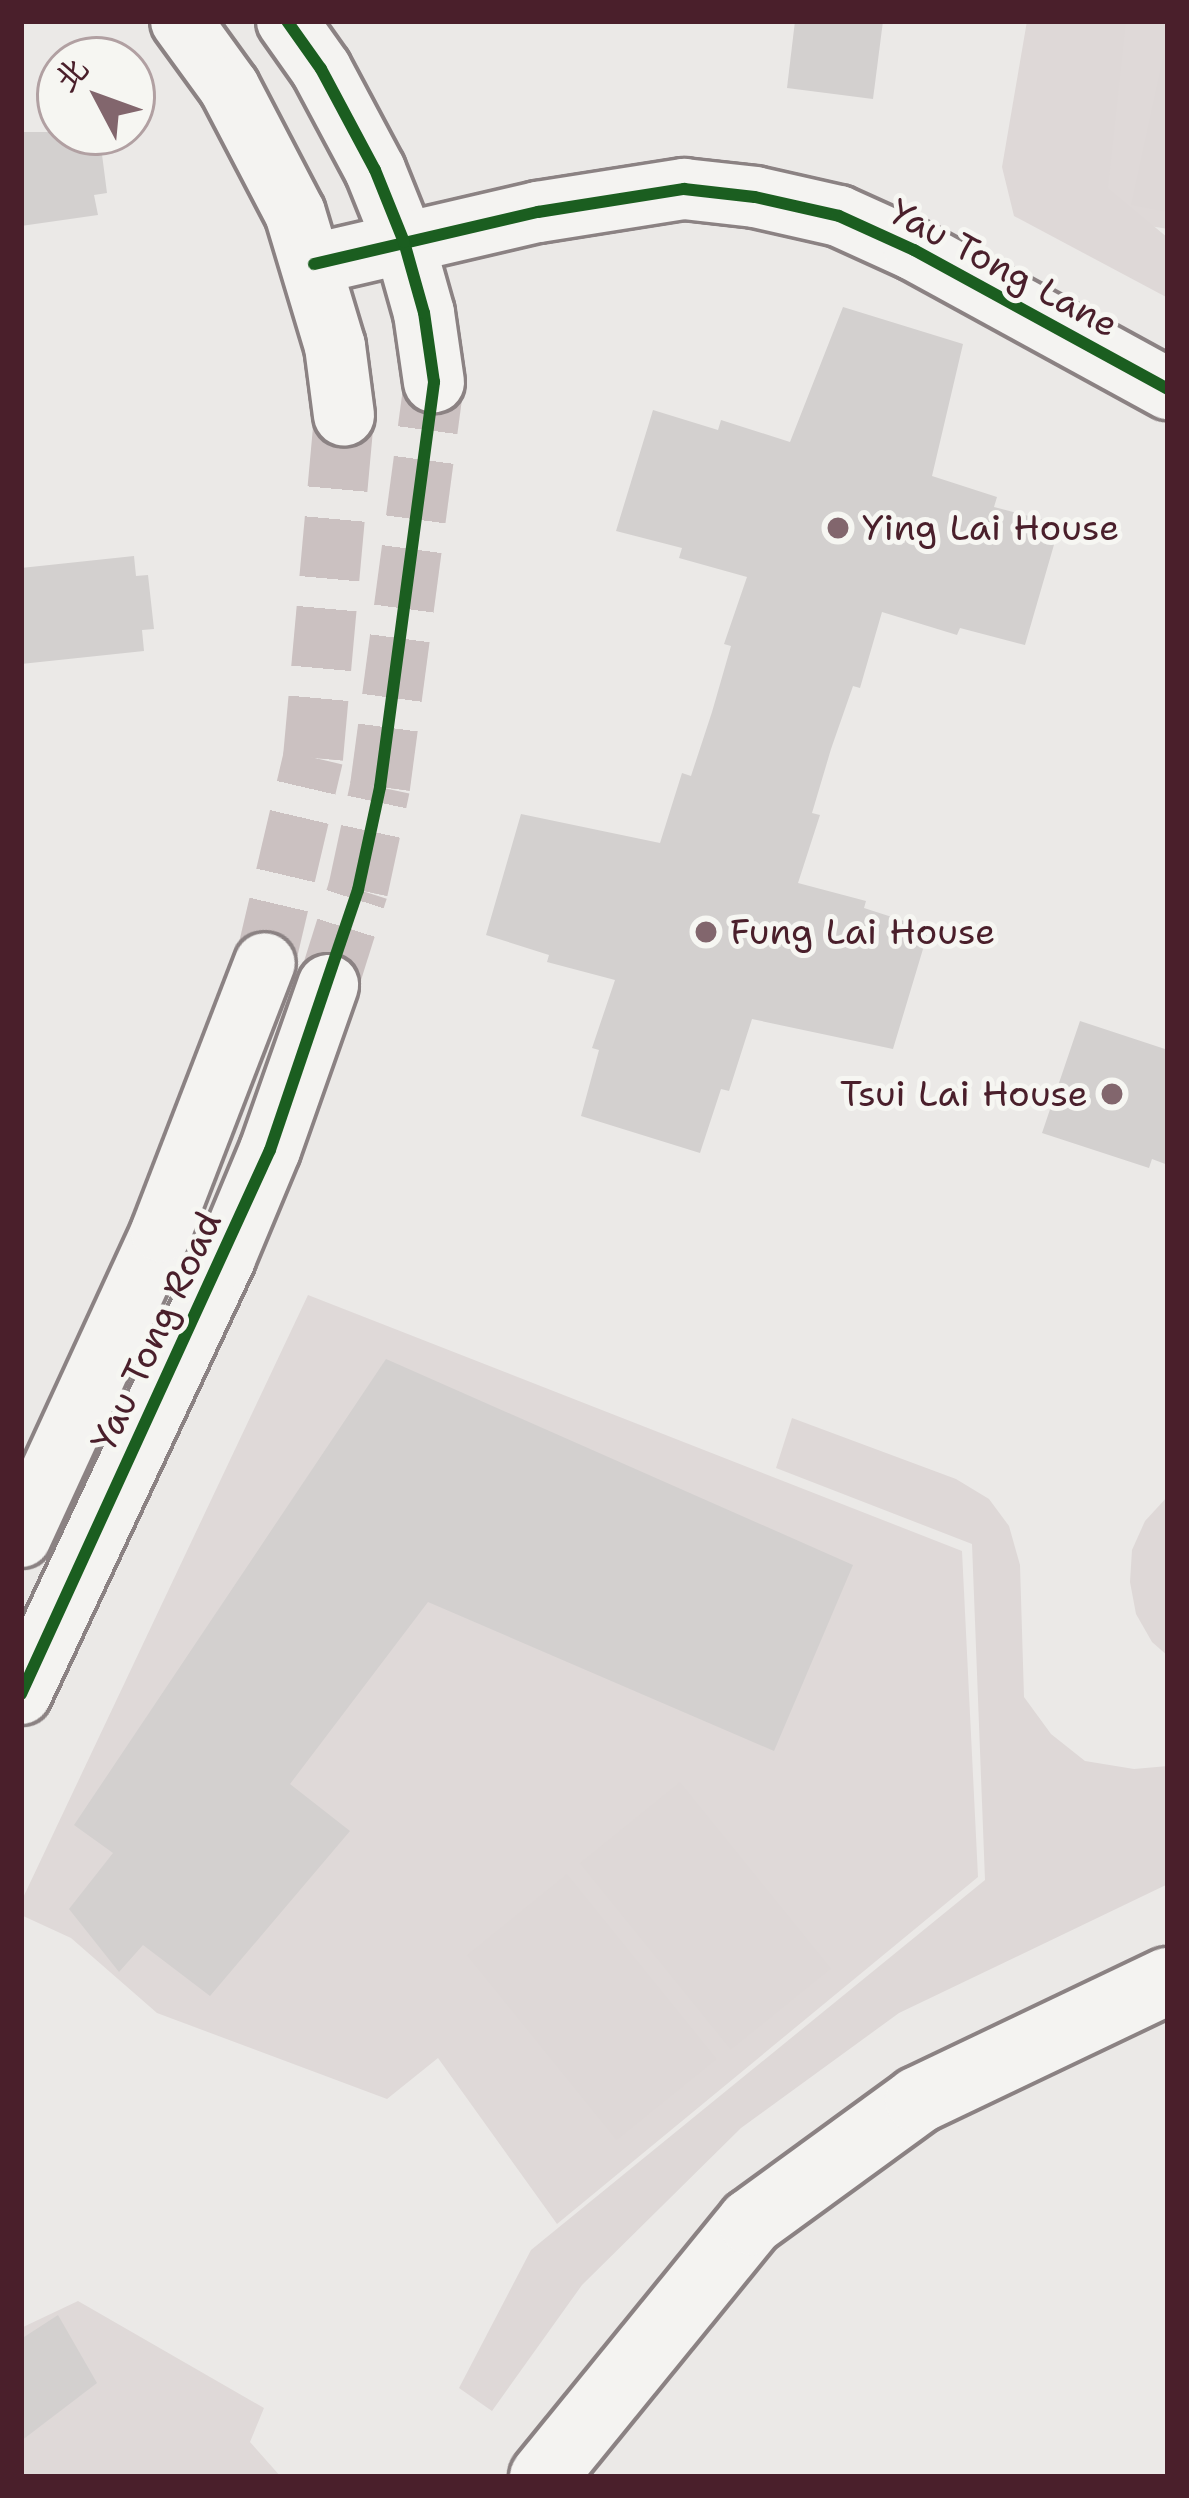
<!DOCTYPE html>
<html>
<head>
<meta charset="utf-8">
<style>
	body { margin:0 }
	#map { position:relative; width:1189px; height:2498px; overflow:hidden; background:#ebe9e7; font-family:"Shantell Sans","LXGW WenKai TC",sans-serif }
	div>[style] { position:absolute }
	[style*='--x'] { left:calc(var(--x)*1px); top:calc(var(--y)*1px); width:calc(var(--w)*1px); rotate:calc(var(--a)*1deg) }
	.built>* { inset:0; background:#dfd9d8 }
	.green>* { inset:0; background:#ded8d7; transform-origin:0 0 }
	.building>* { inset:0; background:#d3d0cf }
	.minor-tunnel>* { height:60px; margin-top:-30px; transform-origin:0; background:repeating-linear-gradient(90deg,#cbc1c1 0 60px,transparent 0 90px) }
	.roads { filter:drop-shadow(3px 0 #8b8283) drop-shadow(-3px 0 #8b8283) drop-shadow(0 3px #8b8283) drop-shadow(0 -3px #8b8283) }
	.minor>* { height:60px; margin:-30px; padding:0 30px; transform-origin:30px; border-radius:30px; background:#f4f3f1 }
	.major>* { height:66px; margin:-33px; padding:0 33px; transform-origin:33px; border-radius:33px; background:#f4f3f1 }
	.cycleway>* { height:12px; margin:-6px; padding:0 6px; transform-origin:6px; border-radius:6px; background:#1b5e20 }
	.dots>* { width:33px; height:33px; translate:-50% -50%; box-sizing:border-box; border:6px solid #f6f6f2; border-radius:50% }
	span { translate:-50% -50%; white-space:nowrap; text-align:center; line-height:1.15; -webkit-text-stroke:10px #f6f6f2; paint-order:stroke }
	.street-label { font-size:36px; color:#4a1f2b }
	.poi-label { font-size:36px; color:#4a1f2b }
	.left { translate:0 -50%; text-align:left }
	.right { translate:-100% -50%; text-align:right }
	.frame { position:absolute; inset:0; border:24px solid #4a1f2b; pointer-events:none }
	.north { position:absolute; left:36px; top:36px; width:120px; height:120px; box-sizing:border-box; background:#f6f6f2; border:3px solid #b1a0a2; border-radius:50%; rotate:311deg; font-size:33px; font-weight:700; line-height:48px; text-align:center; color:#4a1f2b }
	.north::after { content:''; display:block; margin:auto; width:42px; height:54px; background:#82666d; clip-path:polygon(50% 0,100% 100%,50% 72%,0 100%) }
</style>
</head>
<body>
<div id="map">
	<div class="built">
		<div style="clip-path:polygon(1092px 21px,1168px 21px,1168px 229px,1070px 213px)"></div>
		<div style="clip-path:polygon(308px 1295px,962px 1551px,978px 1877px,557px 2224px,438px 2058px,387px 2099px,157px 2013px,71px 1938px,21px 1915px,21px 1902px)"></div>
		<div style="clip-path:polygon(78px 2301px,264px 2408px,250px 2442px,281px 2477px,21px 2477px,21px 2328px)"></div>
	</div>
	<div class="green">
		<div style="clip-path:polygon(1027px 21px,1126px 21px,1108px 188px,1168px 238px,1168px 298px,1014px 216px,1002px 167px)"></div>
		<div style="clip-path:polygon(1168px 34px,1168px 212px,1131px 205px)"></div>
		<div style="clip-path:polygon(792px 1418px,956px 1479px,989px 1499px,1009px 1526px,1020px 1565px,1024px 1697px,1051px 1734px,1085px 1761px,1134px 1769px,1168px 1766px,1168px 1884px,899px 2013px,741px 2128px,582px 2285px,492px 2411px,459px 2388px,531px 2250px,985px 1880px,972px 1544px,776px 1468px)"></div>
		<div style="clip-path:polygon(1168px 1496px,1168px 1656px,1152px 1642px,1136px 1614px,1130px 1582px,1132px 1550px,1145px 1521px)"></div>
		<div style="left:680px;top:1782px;width:240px;height:129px;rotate:51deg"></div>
		<div style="left:567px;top:1874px;width:238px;height:129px;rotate:51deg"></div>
	</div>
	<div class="building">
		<div style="clip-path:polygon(795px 21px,883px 21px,873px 99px,787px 88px)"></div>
		<div style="clip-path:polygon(21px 132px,86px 132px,87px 141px,100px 139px,107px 193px,94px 195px,98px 215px,21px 226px)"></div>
		<div style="clip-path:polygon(843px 307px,963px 344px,932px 476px,997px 497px,994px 507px,1060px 524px,1025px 645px,960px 628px,957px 635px,882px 612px,860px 688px,853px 686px,831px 749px,812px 813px,820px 815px,798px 883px,866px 901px,864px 908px,929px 929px,893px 1049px,752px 1019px,729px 1091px,721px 1089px,700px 1153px,581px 1116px,599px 1050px,592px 1048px,615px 980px,547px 962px,549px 955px,486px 935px,521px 814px,660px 843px,682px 773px,691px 776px,712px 712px,731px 646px,724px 644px,747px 577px,679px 558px,682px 548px,616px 531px,653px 410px,718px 430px,721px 420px,790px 442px)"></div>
		<div style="clip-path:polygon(134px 556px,136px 576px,148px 575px,154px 629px,142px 630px,144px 651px,21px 664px,21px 568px)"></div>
		<div style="clip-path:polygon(1080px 1021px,1168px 1050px,1168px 1165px,1152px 1159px,1149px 1168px,1042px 1133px)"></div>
		<div style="clip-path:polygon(386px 1359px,853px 1565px,774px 1751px,428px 1602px,290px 1784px,350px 1831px,210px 1996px,143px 1945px,119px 1972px,69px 1909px,113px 1853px,74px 1825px)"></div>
		<div style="clip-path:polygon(58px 2315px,97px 2383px,21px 2441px,21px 2339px)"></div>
	</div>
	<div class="minor-tunnel">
		<div style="--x:265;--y:963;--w:211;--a:-76.8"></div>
		<div style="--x:313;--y:758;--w:344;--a:-84.8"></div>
		<div style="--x:328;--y:985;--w:100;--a:-72.5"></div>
		<div style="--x:358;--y:890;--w:105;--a:-77.9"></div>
		<div style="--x:380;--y:787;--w:409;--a:-82.4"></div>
	</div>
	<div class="roads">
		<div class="minor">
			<div style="--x:181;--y:21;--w:82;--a:54"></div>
			<div style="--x:229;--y:87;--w:142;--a:62.4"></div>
			<div style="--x:295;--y:213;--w:139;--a:73.3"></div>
			<div style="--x:335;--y:346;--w:70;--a:82.6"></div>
			<div style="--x:287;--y:21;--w:59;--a:54.7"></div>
			<div style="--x:321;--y:69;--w:115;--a:61.9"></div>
			<div style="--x:375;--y:170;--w:78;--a:68.1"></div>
			<div style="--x:404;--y:242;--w:74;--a:74.3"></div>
			<div style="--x:424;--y:313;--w:70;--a:81.8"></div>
			<div style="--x:314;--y:264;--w:230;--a:-13.1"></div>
			<div style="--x:538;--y:212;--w:148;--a:-9"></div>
			<div style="--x:684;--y:189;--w:71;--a:6.4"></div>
			<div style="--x:755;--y:197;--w:86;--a:12.7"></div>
			<div style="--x:839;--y:216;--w:82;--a:24.4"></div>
			<div style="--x:914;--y:250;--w:290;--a:28.7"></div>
			<div style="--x:21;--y:1537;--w:336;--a:-65.3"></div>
			<div style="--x:161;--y:1232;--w:288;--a:-68.9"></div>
			<div style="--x:21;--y:1694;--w:481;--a:-64.9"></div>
			<div style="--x:225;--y:1258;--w:117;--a:-67.4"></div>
			<div style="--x:270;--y:1150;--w:175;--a:-70.6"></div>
		</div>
		<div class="major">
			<div style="--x:543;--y:2477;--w:329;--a:-50.8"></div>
			<div style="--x:751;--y:2222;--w:207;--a:-36.1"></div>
			<div style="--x:918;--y:2100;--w:277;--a:-25.5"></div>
		</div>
	</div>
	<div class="cycleway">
		<div style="--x:314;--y:264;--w:230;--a:-13.1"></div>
		<div style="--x:538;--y:212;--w:148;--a:-9"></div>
		<div style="--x:684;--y:189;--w:71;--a:6.4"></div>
		<div style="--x:755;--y:197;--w:86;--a:12.7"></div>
		<div style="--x:839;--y:216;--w:82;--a:24.4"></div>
		<div style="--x:914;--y:250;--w:290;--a:28.7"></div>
		<div style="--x:21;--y:1694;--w:598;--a:-65.41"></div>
		<div style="--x:270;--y:1150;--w:274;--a:-71.3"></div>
		<div style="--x:358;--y:890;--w:105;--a:-77.9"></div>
		<div style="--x:380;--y:787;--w:409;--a:-82.4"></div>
		<div style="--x:434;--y:382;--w:70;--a:-98.2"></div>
		<div style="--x:424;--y:313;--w:74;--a:-105.7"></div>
		<div style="--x:404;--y:242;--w:78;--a:-111.9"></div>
		<div style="--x:375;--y:170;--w:115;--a:-118.1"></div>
		<div style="--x:321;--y:69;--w:59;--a:-125.3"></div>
	</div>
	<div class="dots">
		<div style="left:838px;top:528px;background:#82666d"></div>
		<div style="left:706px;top:932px;background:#82666d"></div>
		<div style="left:1112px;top:1094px;background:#82666d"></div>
	</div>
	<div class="street-label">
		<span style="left:1004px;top:268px;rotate:28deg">Yau Tong Lane</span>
		<span style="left:156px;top:1331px;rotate:-65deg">Yau Tong Road</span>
	</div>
	<div class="poi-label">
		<span class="left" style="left:862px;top:528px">Ying Lai House</span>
		<span class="left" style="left:730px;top:932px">Fung Lai House</span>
		<span class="right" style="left:1088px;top:1094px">Tsui Lai House</span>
	</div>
	<div class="frame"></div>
	<div class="north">北</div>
</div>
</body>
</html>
